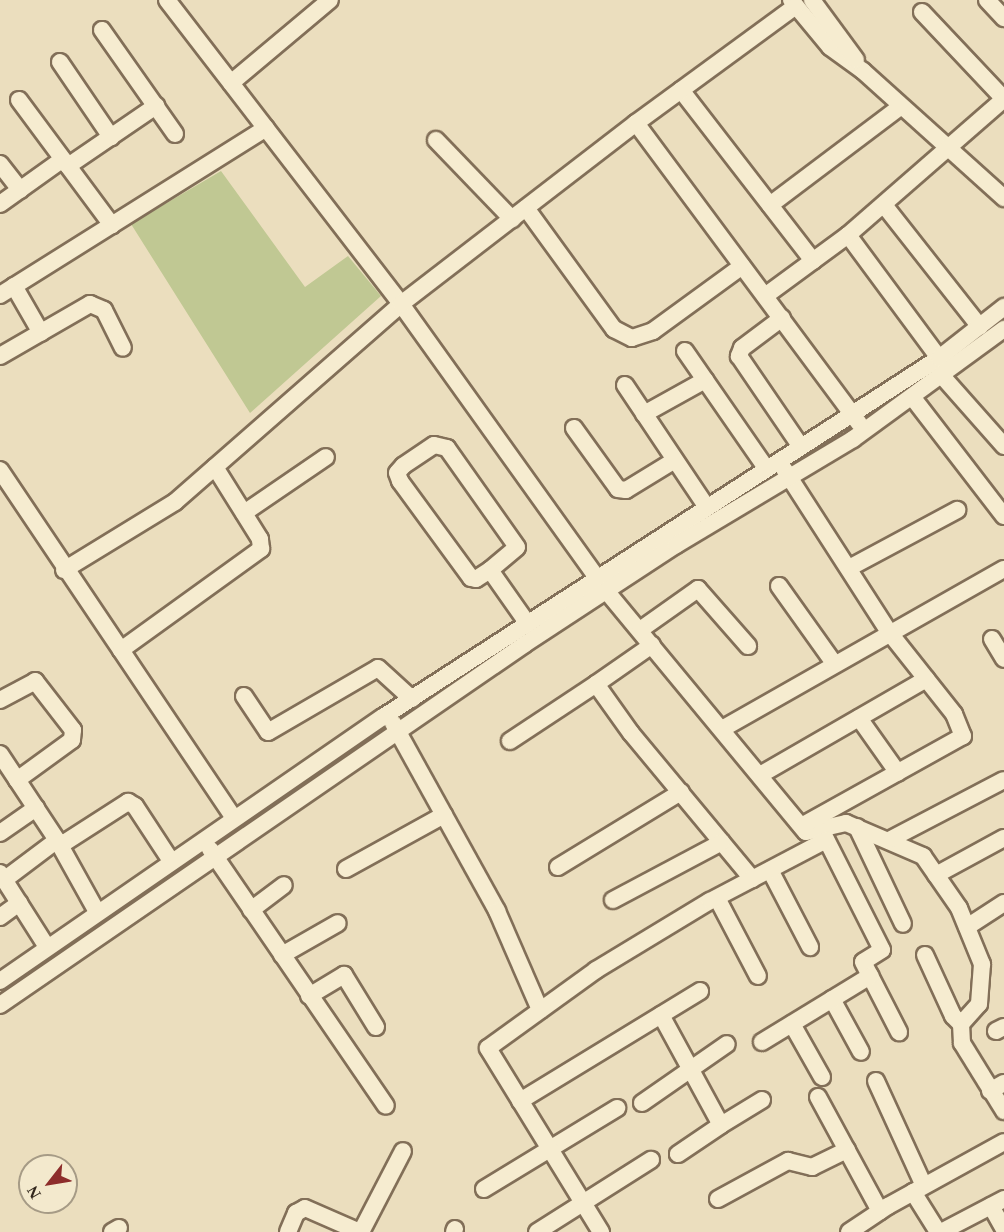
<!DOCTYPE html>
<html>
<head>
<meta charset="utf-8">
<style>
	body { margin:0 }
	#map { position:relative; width:1004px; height:1232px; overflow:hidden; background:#ebdebe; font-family:"Times New Roman",serif }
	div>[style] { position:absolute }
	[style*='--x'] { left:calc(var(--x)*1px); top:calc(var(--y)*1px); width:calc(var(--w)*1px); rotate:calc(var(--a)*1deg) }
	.green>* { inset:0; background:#c0c893 }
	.roads { filter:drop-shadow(2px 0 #826f58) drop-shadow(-2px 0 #826f58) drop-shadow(0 2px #826f58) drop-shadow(0 -2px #826f58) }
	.minor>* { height:16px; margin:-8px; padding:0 8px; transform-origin:8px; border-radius:8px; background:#f6ecd0 }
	span { translate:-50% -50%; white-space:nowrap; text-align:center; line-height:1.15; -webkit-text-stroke:4.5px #f3e9cd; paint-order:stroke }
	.north { position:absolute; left:18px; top:1154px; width:60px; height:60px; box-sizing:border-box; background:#f3e9cd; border:2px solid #a69b86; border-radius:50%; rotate:239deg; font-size:16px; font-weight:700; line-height:24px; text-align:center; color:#32271c }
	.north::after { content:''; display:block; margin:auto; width:21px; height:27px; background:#8d2d2b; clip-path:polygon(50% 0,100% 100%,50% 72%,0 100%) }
</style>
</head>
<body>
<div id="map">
	<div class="green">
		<div style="clip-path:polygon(221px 171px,305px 287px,348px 256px,381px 296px,250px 413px,131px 224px)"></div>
	</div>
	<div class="roads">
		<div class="minor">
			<div style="--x:167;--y:0;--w:384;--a:52.4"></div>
			<div style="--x:401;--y:304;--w:355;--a:54.4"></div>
			<div style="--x:608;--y:593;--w:310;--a:50.4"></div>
			<div style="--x:806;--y:832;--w:41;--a:-12.7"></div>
			<div style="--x:846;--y:823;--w:84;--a:23.2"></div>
			<div style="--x:923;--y:856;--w:63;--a:55.3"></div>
			<div style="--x:959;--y:908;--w:61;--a:67.7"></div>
			<div style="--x:982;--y:964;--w:40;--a:94.3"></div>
			<div style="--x:979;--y:1004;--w:27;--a:132"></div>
			<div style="--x:961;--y:1024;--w:19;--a:87"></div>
			<div style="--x:962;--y:1043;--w:80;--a:58.3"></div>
			<div style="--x:791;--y:0;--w:61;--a:50.3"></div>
			<div style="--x:830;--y:47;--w:41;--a:36"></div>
			<div style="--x:863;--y:71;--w:190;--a:42"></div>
			<div style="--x:812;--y:0;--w:74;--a:53.7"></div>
			<div style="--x:987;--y:0;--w:25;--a:47"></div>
			<div style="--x:922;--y:12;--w:120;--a:46.7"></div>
			<div style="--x:102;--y:30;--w:127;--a:54.9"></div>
			<div style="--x:60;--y:62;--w:91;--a:55.8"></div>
			<div style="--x:231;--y:83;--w:129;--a:-40"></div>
			<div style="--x:681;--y:90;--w:216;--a:52.3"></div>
			<div style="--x:19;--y:100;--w:156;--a:53.4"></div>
			<div style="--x:636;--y:123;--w:374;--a:53.4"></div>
			<div style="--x:436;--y:140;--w:110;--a:46.1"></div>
			<div style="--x:0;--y:164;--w:33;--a:52"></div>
			<div style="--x:68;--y:166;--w:107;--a:-34.3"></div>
			<div style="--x:0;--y:204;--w:77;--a:-35.5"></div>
			<div style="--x:770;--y:205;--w:163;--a:-37"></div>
			<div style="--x:884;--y:205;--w:155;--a:51.8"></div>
			<div style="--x:526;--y:208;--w:150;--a:54"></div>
			<div style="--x:614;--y:329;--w:20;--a:27"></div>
			<div style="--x:632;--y:338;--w:22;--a:-18"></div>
			<div style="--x:653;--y:331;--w:110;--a:-36.1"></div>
			<div style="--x:848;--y:235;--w:153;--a:53.5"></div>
			<div style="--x:14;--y:286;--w:54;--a:60.1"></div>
			<div style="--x:0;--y:295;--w:314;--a:-32.1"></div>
			<div style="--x:765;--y:296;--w:103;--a:-36.3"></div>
			<div style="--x:848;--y:235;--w:207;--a:-41.1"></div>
			<div style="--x:782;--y:318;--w:50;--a:143.1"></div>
			<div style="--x:742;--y:348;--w:9;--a:111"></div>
			<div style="--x:739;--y:356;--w:110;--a:55.7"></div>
			<div style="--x:685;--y:351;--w:142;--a:55.3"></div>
			<div style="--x:0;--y:356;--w:104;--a:-30"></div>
			<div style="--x:90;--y:304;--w:15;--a:23"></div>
			<div style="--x:104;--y:310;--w:42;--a:63.4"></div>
			<div style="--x:943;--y:377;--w:92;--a:48.5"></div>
			<div style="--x:625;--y:385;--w:146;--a:56.2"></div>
			<div style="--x:913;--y:398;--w:149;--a:52.4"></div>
			<div style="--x:644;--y:414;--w:70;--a:-29.1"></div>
			<div style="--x:574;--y:428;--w:75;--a:54.2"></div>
			<div style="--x:618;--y:489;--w:8;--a:7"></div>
			<div style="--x:626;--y:490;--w:57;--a:-31.5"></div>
			<div style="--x:784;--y:469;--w:194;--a:57.2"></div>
			<div style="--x:889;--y:632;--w:105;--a:51.6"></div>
			<div style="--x:954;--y:714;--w:24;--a:68"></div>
			<div style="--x:963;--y:736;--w:185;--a:150.9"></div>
			<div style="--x:0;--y:470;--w:217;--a:56.1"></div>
			<div style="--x:121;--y:650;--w:173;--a:-35.8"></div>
			<div style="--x:261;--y:549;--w:10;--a:-96"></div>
			<div style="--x:260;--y:539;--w:85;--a:-122"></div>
			<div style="--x:244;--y:513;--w:99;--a:-34.3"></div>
			<div style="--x:849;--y:568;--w:123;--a:-28.2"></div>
			<div style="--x:64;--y:570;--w:130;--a:-31.5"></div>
			<div style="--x:175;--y:502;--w:300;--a:-41.2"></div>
			<div style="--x:401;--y:304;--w:297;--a:-37.6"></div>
			<div style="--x:636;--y:123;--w:198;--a:-36.2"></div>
			<div style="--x:490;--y:570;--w:35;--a:-40"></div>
			<div style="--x:517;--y:547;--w:121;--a:-125.3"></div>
			<div style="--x:447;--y:448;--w:13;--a:-167"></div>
			<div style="--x:434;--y:445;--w:37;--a:146"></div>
			<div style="--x:403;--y:466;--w:9;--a:131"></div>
			<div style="--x:397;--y:473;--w:9;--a:69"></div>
			<div style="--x:400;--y:481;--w:120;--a:53.8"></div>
			<div style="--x:471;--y:578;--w:5;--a:11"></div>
			<div style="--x:476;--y:579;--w:17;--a:-33"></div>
			<div style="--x:490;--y:570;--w:66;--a:54.9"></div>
			<div style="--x:779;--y:586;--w:95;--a:54.5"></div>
			<div style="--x:640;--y:630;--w:71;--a:-35.3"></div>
			<div style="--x:698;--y:589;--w:76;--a:48.7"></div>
			<div style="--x:992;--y:639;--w:23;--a:59"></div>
			<div style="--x:652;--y:645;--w:68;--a:145.1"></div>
			<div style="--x:596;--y:684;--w:60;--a:54.5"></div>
			<div style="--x:631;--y:733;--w:190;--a:50.3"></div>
			<div style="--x:121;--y:650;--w:202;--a:56.1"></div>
			<div style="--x:244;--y:696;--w:43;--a:56.3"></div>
			<div style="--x:268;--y:732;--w:127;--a:-30.2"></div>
			<div style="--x:378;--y:668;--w:46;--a:42.4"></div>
			<div style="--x:0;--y:700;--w:40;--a:-28"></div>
			<div style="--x:35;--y:681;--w:62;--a:52.2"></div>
			<div style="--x:73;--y:730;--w:10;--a:96"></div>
			<div style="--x:72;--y:740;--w:68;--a:144"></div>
			<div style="--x:859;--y:718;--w:67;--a:54.7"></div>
			<div style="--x:393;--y:723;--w:215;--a:61"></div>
			<div style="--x:497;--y:911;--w:108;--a:66.5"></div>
			<div style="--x:722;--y:729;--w:324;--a:-29.6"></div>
			<div style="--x:510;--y:741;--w:103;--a:-33.5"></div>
			<div style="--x:0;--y:754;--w:103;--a:56.5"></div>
			<div style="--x:57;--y:840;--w:82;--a:60.9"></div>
			<div style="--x:760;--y:775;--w:192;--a:-30"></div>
			<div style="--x:857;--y:827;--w:107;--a:64.6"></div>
			<div style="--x:822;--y:831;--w:133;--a:63.2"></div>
			<div style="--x:882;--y:950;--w:22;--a:148"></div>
			<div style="--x:863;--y:962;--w:79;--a:62.8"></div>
			<div style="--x:0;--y:833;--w:44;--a:-34.8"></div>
			<div style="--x:891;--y:839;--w:127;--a:-27.6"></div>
			<div style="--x:61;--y:845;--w:80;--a:-32.7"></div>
			<div style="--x:128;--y:802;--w:8;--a:30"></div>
			<div style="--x:135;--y:806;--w:66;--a:56.8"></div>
			<div style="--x:210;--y:849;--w:311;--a:55.6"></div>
			<div style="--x:558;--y:867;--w:144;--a:-31.4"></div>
			<div style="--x:346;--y:869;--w:112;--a:-28.9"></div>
			<div style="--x:770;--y:870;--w:87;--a:62.5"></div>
			<div style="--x:0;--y:873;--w:88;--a:57.6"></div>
			<div style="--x:936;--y:875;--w:77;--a:-28.6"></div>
			<div style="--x:4;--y:880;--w:66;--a:-37"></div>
			<div style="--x:717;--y:898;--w:88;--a:62.3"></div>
			<div style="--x:613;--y:900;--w:123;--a:-28"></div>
			<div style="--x:251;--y:910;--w:41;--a:-37.1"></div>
			<div style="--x:0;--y:917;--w:24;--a:-36"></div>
			<div style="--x:967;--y:927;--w:44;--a:-33"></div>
			<div style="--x:282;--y:955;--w:64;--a:-29.7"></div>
			<div style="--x:925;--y:955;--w:67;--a:65.3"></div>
			<div style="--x:953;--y:1016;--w:11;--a:45"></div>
			<div style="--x:0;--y:981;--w:465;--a:-34.6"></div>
			<div style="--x:383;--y:717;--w:662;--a:-32.85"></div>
			<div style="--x:939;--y:358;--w:83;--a:-38.1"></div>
			<div style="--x:309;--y:996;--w:41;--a:-31"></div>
			<div style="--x:344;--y:975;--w:61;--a:58.4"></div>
			<div style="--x:832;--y:999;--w:60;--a:61.3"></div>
			<div style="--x:0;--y:1005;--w:637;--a:-34.51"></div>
			<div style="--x:525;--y:644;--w:181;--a:-33.3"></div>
			<div style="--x:676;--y:545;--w:206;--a:-30.9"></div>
			<div style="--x:853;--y:439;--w:187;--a:-36.1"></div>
			<div style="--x:661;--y:1015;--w:125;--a:61.4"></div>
			<div style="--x:721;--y:1125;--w:52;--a:146"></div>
			<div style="--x:792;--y:1024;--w:61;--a:60.5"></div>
			<div style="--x:996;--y:1031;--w:9;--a:-27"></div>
			<div style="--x:762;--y:1042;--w:127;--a:-31.4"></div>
			<div style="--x:876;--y:1081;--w:115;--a:65.4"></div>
			<div style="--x:990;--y:1091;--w:16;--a:-30"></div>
			<div style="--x:818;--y:1097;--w:130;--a:61.5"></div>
			<div style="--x:520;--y:1101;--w:211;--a:-31.4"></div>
			<div style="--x:642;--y:1103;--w:103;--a:-34.8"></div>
			<div style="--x:721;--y:1125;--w:48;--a:-31.4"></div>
			<div style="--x:484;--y:1189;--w:156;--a:-31.3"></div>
			<div style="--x:913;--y:1192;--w:47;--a:58"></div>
			<div style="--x:718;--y:1199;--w:80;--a:-28.5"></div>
			<div style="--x:788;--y:1161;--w:25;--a:14"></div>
			<div style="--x:812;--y:1167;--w:39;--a:-26"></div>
			<div style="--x:991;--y:1206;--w:26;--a:61"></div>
			<div style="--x:112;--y:1232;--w:8;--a:-30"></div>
			<div style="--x:288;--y:1232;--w:21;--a:-67"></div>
			<div style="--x:296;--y:1213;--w:10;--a:-29"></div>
			<div style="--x:305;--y:1208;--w:60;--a:23.6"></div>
			<div style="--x:361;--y:1232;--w:91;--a:-62.6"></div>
			<div style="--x:454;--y:1232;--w:3;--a:-72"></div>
			<div style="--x:537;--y:1232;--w:135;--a:-32.3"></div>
			<div style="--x:601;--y:1232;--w:216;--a:-121.6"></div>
			<div style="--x:488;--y:1048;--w:133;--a:-35.8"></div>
			<div style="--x:596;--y:970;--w:133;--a:-31.2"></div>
			<div style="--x:710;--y:901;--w:131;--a:-27.7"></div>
			<div style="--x:849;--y:1232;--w:47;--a:-33.7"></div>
			<div style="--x:888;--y:1206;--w:132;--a:-28.9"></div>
			<div style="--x:941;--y:1232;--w:71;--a:-27.6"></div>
		</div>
	</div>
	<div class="north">N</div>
</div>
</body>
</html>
